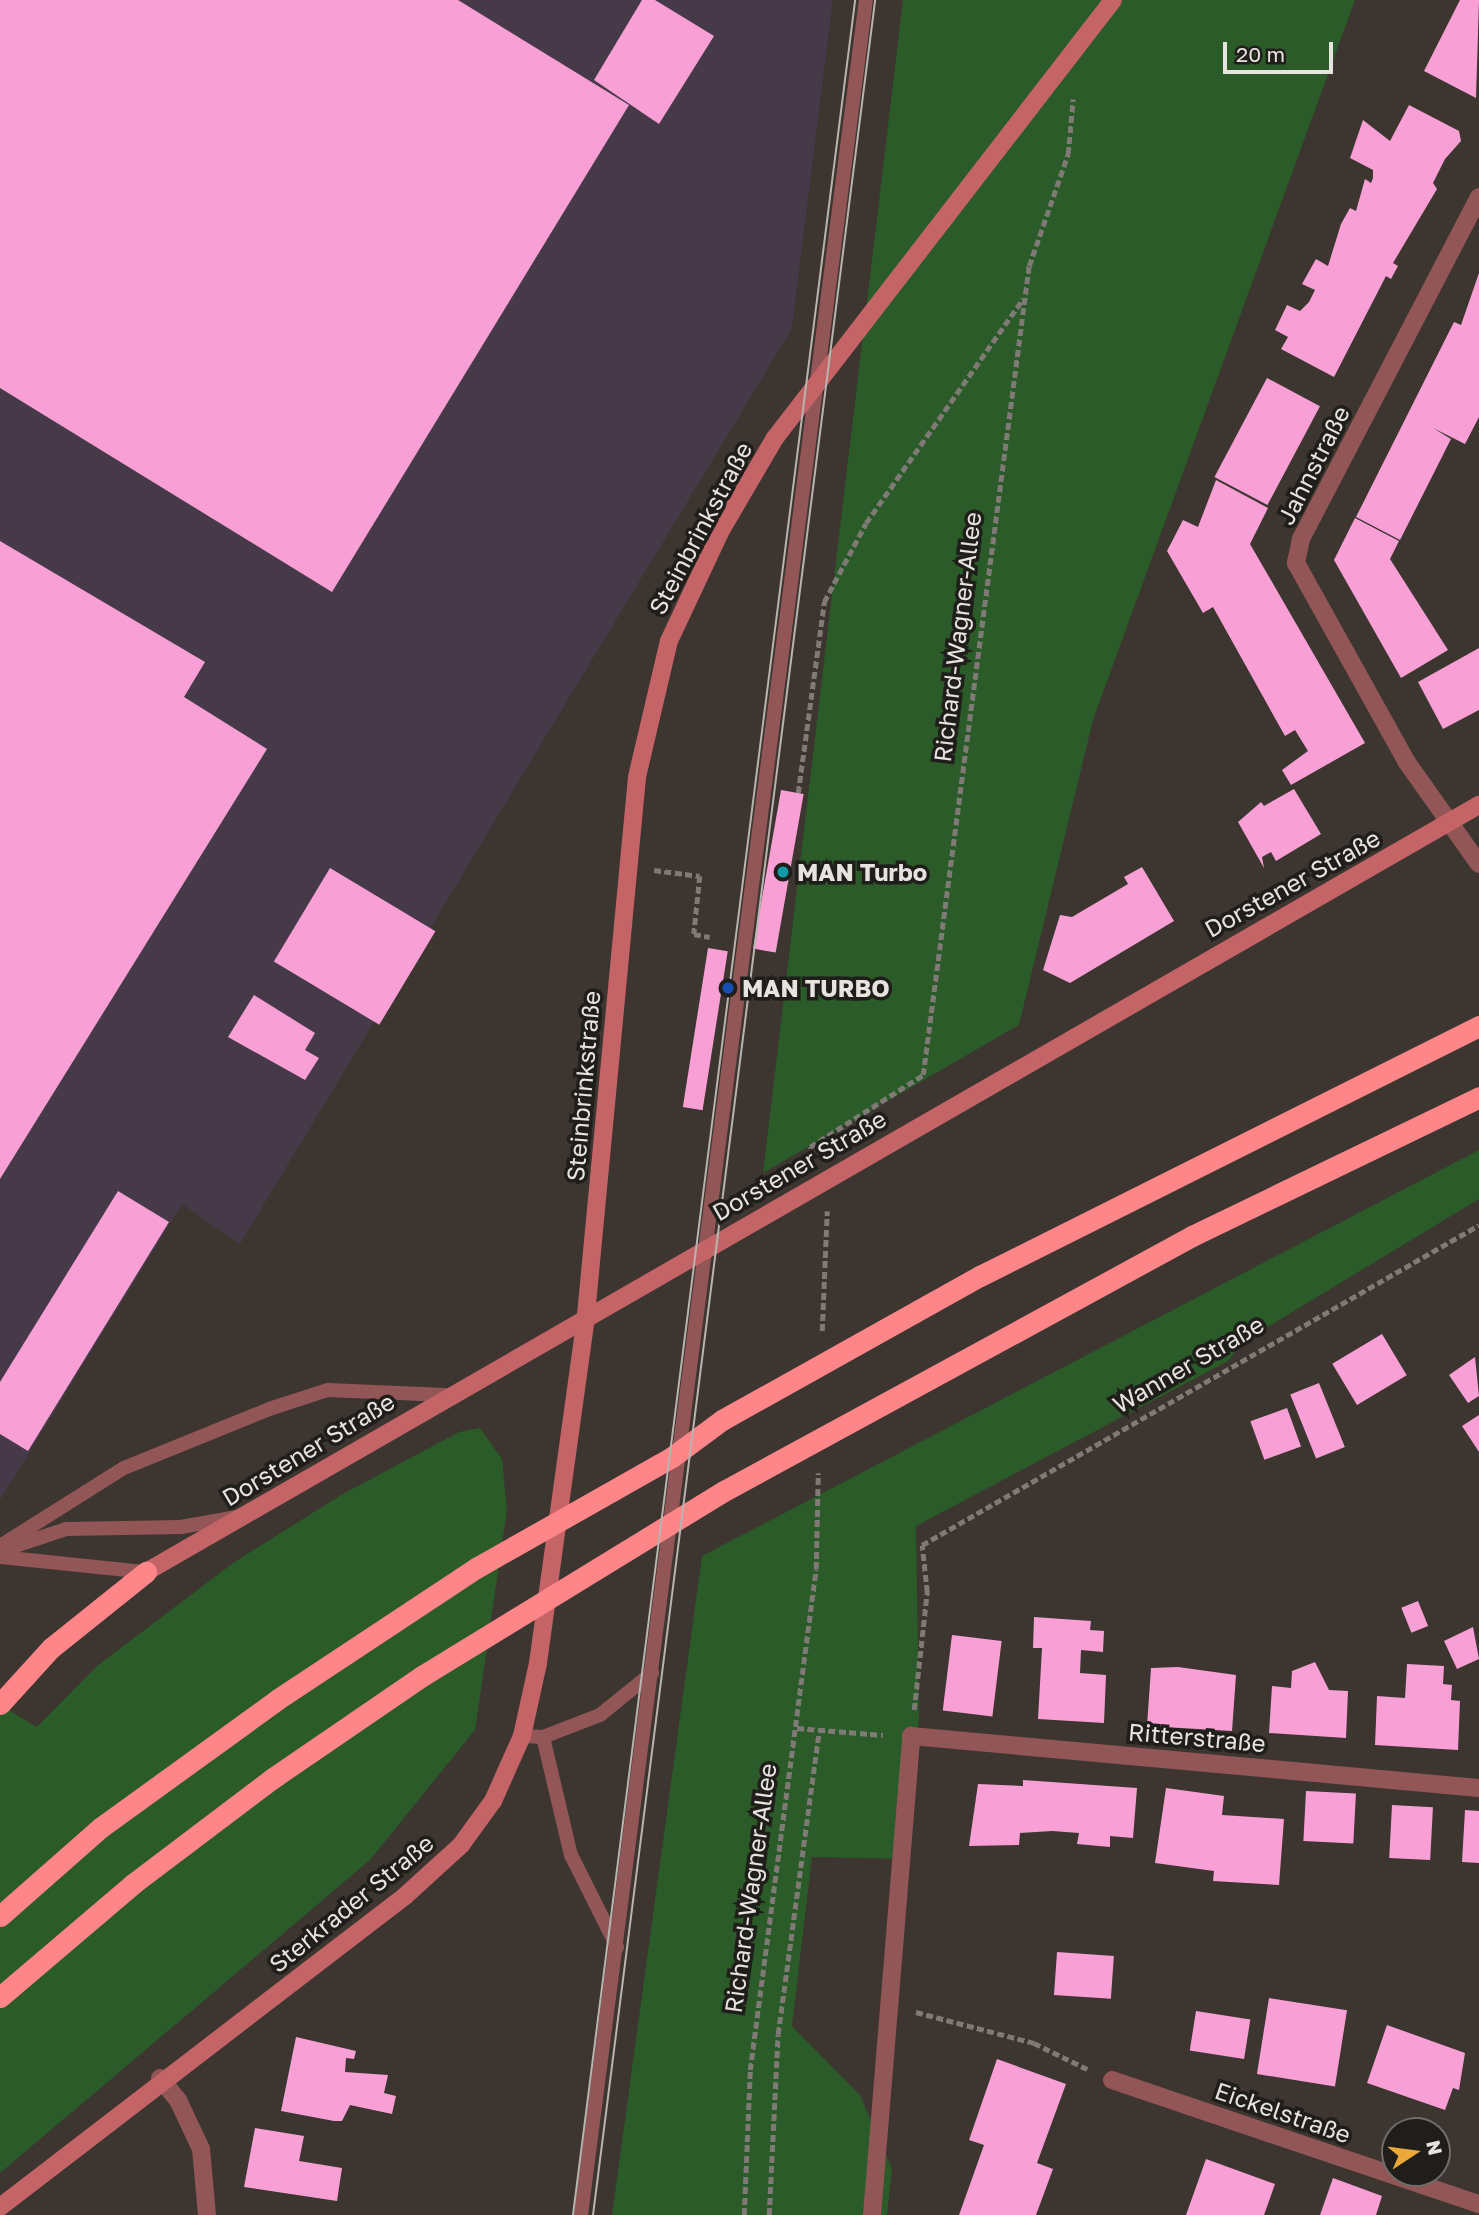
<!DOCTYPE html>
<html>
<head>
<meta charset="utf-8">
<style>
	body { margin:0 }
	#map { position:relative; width:1479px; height:2215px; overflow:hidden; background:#3c3530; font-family:"Golos Text",sans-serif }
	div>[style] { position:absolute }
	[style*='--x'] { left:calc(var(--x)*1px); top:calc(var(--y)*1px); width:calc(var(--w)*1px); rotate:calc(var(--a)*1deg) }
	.industrial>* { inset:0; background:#463a49 }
	.green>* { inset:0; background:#2a5b28 }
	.building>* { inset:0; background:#f8a0d5; transform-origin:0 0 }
	.path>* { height:4.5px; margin-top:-2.25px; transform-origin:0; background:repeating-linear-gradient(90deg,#7f7a75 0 7px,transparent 0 10.5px) }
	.lane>* { height:14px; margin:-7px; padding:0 7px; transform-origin:7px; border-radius:7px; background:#935656 }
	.street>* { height:18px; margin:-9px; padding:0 9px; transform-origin:9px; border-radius:9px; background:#935656 }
	.secondary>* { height:18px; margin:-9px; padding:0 9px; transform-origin:9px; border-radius:9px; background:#c56467 }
	.highway>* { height:21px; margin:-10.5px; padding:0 10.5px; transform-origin:10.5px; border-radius:10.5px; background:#fe8689 }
	.tram>* { height:2px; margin:-1px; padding:0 1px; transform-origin:1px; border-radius:1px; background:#b8b4b0 }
	.dots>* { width:19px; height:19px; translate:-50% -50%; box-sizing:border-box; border:4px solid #201e1b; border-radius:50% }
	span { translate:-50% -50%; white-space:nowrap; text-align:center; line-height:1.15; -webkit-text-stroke:7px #201e1b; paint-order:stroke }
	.street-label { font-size:24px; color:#e7e4e0 }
	.poi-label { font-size:24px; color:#e7e4e0; font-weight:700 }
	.left { translate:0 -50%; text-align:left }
	.north { position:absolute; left:1381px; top:2117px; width:70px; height:70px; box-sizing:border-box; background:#201e1b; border:2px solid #706d6a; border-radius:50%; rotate:77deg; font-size:19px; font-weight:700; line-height:28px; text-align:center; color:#e7e4e0 }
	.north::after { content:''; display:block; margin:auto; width:24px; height:32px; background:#eba93a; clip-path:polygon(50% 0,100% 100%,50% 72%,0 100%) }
	.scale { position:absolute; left:1223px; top:42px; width:110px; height:32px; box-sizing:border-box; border:4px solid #e7e4e0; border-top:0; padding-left:9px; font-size:21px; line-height:24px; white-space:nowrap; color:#e7e4e0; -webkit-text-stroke:5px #201e1b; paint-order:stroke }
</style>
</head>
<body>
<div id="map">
	<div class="industrial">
		<div style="clip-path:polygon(0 0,833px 0,792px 328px,240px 1244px,182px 1204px,0 1500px)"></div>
	</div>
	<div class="green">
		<div style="clip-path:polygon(903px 0,1355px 0,1093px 720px,1019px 1025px,763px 1173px)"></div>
		<div style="clip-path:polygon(1479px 1150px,1479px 1199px,1241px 1343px,1228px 1361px,916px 1526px,919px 1715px,909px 1859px,812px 1857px,792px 2026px,860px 2095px,892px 2169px,887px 2215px,612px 2215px,702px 1556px)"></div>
		<div style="clip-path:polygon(480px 1428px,502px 1459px,507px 1510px,475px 1730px,370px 1860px,0 2173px,0 1705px,37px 1727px,97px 1666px,233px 1563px,341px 1495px,459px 1432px)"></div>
	</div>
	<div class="building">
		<div style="clip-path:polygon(0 0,458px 0,629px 105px,332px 592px,0 388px)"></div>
		<div style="clip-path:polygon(642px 0,655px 0,714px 36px,659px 124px,594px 80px)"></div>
		<div style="clip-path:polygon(1460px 0,1479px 0,1476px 98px,1424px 71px)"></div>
		<div style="clip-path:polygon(1409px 105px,1459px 131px,1461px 141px,1445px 159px,1433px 183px,1437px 189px,1393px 263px,1398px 266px,1391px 279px,1386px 276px,1334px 377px,1281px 349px,1288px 337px,1275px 330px,1287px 305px,1300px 311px,1309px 302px,1315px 290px,1302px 284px,1316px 259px,1328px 266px,1341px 224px,1350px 208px,1356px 211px,1365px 179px,1371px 183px,1373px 178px,1373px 170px,1350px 158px,1363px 120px,1390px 141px)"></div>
		<div style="clip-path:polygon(1479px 273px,1479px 417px,1465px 444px,1433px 428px,1451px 439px,1400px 540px,1356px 517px,1454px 322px,1461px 325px)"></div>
		<div style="left:1267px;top:378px;width:60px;height:112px;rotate:28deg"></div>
		<div style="clip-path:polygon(1216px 480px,1268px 508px,1250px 544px,1365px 743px,1291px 785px,1282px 770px,1308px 751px,1295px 730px,1285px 736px,1213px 607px,1203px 613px,1167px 551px,1183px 520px,1198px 527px)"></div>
		<div style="clip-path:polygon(1355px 518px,1399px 541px,1390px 559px,1448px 650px,1401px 678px,1334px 560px)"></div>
		<div style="clip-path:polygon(0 541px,205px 662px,184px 697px,267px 749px,0 1179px)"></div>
		<div style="clip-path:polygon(1479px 648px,1479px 710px,1443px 729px,1418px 682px)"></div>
		<div style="clip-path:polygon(1294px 789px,1321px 834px,1276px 861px,1271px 852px,1262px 857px,1264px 868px,1238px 822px,1261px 802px,1264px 806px)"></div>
		<div style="left:781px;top:790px;width:23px;height:161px;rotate:10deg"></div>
		<div style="clip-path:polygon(1142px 867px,1174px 921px,1070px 983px,1043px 970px,1060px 915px,1072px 917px,1128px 884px,1124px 877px)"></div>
		<div style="left:330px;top:868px;width:123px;height:109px;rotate:31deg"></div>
		<div style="left:708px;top:948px;width:20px;height:161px;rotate:9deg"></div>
		<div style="clip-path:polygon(254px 995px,315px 1033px,305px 1050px,319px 1058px,305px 1080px,228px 1037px)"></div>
		<div style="clip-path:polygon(118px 1191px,169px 1222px,28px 1451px,0 1434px,0 1382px)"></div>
		<div style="left:1382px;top:1334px;width:48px;height:58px;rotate:59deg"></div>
		<div style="clip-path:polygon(1475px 1357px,1479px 1396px,1468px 1403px,1449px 1375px)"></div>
		<div style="left:1319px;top:1383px;width:69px;height:31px;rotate:68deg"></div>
		<div style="left:1287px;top:1408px;width:41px;height:39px;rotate:70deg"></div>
		<div style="clip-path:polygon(1479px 1415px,1479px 1452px,1462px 1426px)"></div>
		<div style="left:1418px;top:1601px;width:27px;height:18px;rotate:68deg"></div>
		<div style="clip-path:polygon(1034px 1617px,1091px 1621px,1090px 1630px,1104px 1631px,1103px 1652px,1081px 1650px,1080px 1673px,1106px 1675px,1104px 1723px,1038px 1719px,1042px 1648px,1033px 1648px)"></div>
		<div style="clip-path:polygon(1473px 1627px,1479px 1659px,1457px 1669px,1444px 1641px)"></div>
		<div style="left:952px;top:1635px;width:50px;height:76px;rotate:7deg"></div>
		<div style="clip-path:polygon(1315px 1662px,1329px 1690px,1348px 1691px,1346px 1738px,1269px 1733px,1272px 1686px,1291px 1688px,1292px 1671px)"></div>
		<div style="clip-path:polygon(1407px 1664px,1444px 1666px,1443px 1684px,1452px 1685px,1451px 1700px,1460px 1701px,1458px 1750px,1375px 1745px,1377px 1696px,1405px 1698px)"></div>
		<div style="clip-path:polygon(1178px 1667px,1236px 1675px,1232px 1731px,1147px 1726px,1151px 1668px)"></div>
		<div style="clip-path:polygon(1023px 1780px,1137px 1788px,1133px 1838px,1110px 1836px,1110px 1847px,1077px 1844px,1079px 1833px,1052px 1831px,1020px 1833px,1019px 1845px,969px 1846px,978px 1784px,1023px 1786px)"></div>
		<div style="clip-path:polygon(1166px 1788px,1224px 1796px,1222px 1815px,1284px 1819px,1279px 1885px,1213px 1881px,1214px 1871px,1155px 1863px)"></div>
		<div style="left:1306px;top:1791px;width:50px;height:50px;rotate:3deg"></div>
		<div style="left:1392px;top:1805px;width:41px;height:53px;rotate:3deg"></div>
		<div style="clip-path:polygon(1465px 1810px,1479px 1811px,1479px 1863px,1462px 1862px)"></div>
		<div style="left:1057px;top:1952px;width:57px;height:43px;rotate:4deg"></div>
		<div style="left:1269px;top:1998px;width:79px;height:77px;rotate:9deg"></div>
		<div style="left:1196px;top:2011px;width:55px;height:40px;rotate:9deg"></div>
		<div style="clip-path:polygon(1387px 2025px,1465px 2053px,1459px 2090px,1453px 2088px,1445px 2110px,1367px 2083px)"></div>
		<div style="clip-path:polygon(296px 2037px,356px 2051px,354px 2059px,346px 2058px,345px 2072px,388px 2075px,384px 2093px,396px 2096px,392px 2114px,350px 2105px,342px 2121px,334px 2121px,281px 2111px)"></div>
		<div style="clip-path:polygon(997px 2059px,1066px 2084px,1037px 2163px,1053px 2169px,1036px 2215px,959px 2215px,984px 2145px,969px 2140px)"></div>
		<div style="clip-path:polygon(255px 2128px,304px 2136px,299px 2161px,342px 2168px,337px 2201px,244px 2187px)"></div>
		<div style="clip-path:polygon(1206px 2159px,1275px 2184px,1264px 2215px,1186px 2215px)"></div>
		<div style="clip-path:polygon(1333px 2178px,1382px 2196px,1376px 2215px,1320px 2215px)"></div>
	</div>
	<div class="path">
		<div style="--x:798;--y:793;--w:193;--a:-82.2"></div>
		<div style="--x:824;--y:602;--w:89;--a:-62"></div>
		<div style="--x:866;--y:523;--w:274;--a:-55"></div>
		<div style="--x:654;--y:870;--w:46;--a:7.4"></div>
		<div style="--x:700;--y:876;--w:58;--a:95.9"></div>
		<div style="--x:694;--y:934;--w:16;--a:11"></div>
		<div style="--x:814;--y:1158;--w:12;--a:-110"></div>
		<div style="--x:810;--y:1147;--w:134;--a:-32.5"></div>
		<div style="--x:923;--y:1075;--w:816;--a:-82.54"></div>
		<div style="--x:1029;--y:266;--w:119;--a:-70.8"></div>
		<div style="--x:1068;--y:154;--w:55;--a:-84.8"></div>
		<div style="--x:822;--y:1331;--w:120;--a:-87.6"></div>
		<div style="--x:914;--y:1710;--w:119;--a:-83.7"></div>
		<div style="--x:927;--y:1592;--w:47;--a:-96.1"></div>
		<div style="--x:922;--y:1545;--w:642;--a:-29.88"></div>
		<div style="--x:797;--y:1728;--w:86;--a:4.7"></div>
		<div style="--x:916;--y:2012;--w:122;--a:14.7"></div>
		<div style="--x:1034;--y:2043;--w:61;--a:26.1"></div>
		<div style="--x:744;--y:2215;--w:145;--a:-87.6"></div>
		<div style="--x:750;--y:2070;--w:505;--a:-82.5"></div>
		<div style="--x:816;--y:1569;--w:96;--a:-88.8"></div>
		<div style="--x:769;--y:2215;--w:181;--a:-87.2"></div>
		<div style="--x:778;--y:2034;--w:305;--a:-82.3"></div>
	</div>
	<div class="lane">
		<div style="--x:0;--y:1546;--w:146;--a:-32.2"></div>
		<div style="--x:124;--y:1468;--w:157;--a:-22.1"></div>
		<div style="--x:269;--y:1409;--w:62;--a:-17.9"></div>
		<div style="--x:328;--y:1390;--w:118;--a:2.4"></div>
		<div style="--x:9;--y:1548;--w:60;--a:-18.4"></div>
		<div style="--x:66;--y:1529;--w:115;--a:-1"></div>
		<div style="--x:181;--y:1527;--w:57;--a:-10.1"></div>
		<div style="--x:0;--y:1557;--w:147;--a:5.9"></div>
		<div style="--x:522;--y:1736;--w:21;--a:3"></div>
		<div style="--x:543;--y:1737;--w:121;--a:76.7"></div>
		<div style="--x:571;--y:1855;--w:103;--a:63.4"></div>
		<div style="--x:543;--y:1737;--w:61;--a:-21.1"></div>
		<div style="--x:600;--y:1715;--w:67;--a:-38.9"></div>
		<div style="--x:581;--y:2215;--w:2233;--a:-82.67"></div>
	</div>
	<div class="street">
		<div style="--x:1479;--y:197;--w:386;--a:117.5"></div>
		<div style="--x:1301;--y:539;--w:25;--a:102"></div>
		<div style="--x:1296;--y:563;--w:227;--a:60.9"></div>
		<div style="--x:1406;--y:761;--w:126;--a:54.7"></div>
		<div style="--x:160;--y:2078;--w:28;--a:51"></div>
		<div style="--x:178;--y:2100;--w:54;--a:64.9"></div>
		<div style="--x:201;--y:2149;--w:66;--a:84.8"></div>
		<div style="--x:1112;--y:2080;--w:387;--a:18.7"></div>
		<div style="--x:872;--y:2215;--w:481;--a:-85.3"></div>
		<div style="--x:911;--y:1736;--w:570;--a:5.23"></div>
	</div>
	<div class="secondary">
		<div style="--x:146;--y:1572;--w:1538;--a:-29.92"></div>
		<div style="--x:0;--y:2207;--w:511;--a:-37.52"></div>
		<div style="--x:405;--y:1896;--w:76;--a:-42.3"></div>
		<div style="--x:461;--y:1845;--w:54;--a:-54"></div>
		<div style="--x:493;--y:1801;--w:71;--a:-66"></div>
		<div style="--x:522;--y:1736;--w:75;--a:-77.6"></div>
		<div style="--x:538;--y:1663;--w:351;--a:-82.1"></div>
		<div style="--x:586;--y:1315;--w:540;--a:-84.58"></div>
		<div style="--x:637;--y:777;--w:140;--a:-76.8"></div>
		<div style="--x:669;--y:641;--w:120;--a:-64.9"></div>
		<div style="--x:720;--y:532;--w:109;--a:-59.7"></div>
		<div style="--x:775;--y:438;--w:553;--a:-52.34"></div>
	</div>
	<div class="highway">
		<div style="--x:0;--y:1704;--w:76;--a:-47.7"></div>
		<div style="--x:51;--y:1648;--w:122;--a:-38.7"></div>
		<div style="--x:0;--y:1916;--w:133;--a:-41.3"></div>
		<div style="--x:100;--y:1828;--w:220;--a:-35.9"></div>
		<div style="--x:278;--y:1699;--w:237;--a:-33.5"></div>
		<div style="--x:476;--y:1568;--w:225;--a:-29.5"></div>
		<div style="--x:672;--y:1457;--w:62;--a:-36.5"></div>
		<div style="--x:722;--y:1420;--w:295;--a:-29.2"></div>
		<div style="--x:980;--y:1276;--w:558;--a:-26.61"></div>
		<div style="--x:0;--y:1997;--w:176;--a:-40.4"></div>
		<div style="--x:134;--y:1883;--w:174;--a:-37.1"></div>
		<div style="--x:273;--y:1778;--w:181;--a:-34.4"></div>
		<div style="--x:422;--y:1676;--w:354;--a:-31.5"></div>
		<div style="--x:724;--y:1491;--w:533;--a:-28.58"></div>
		<div style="--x:1192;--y:1236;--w:319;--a:-25.8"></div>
	</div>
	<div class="tram">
		<div style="--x:573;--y:2215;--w:2233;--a:-82.74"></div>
		<div style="--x:593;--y:2215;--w:2233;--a:-82.74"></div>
	</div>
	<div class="dots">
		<div style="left:783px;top:872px;background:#0f9aa8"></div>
		<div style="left:728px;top:988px;background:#1a4fb4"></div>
	</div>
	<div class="street-label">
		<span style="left:1313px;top:465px;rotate:-63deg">Jahnstraße</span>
		<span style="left:700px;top:528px;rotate:-62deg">Steinbrinkstraße</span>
		<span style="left:957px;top:637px;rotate:-83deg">Richard-Wagner-Allee</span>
		<span style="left:1292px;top:883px;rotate:-29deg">Dorstener Straße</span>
		<span style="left:583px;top:1086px;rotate:-85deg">Steinbrinkstraße</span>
		<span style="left:799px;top:1165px;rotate:-30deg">Dorstener Straße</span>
		<span style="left:1188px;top:1364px;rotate:-30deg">Wanner Straße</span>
		<span style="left:308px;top:1449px;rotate:-31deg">Dorstener Straße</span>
		<span style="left:1197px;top:1737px;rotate:5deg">Ritterstraße</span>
		<span style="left:750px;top:1888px;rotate:-82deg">Richard-Wagner-Allee</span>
		<span style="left:351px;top:1903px;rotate:-39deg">Sterkrader Straße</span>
		<span style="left:1283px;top:2112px;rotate:19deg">Eickelstraße</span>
	</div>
	<div class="poi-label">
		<span class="left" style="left:797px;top:872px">MAN Turbo</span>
		<span class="left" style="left:742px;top:988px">MAN TURBO</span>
	</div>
	<div class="north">N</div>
	<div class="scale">20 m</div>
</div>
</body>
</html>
